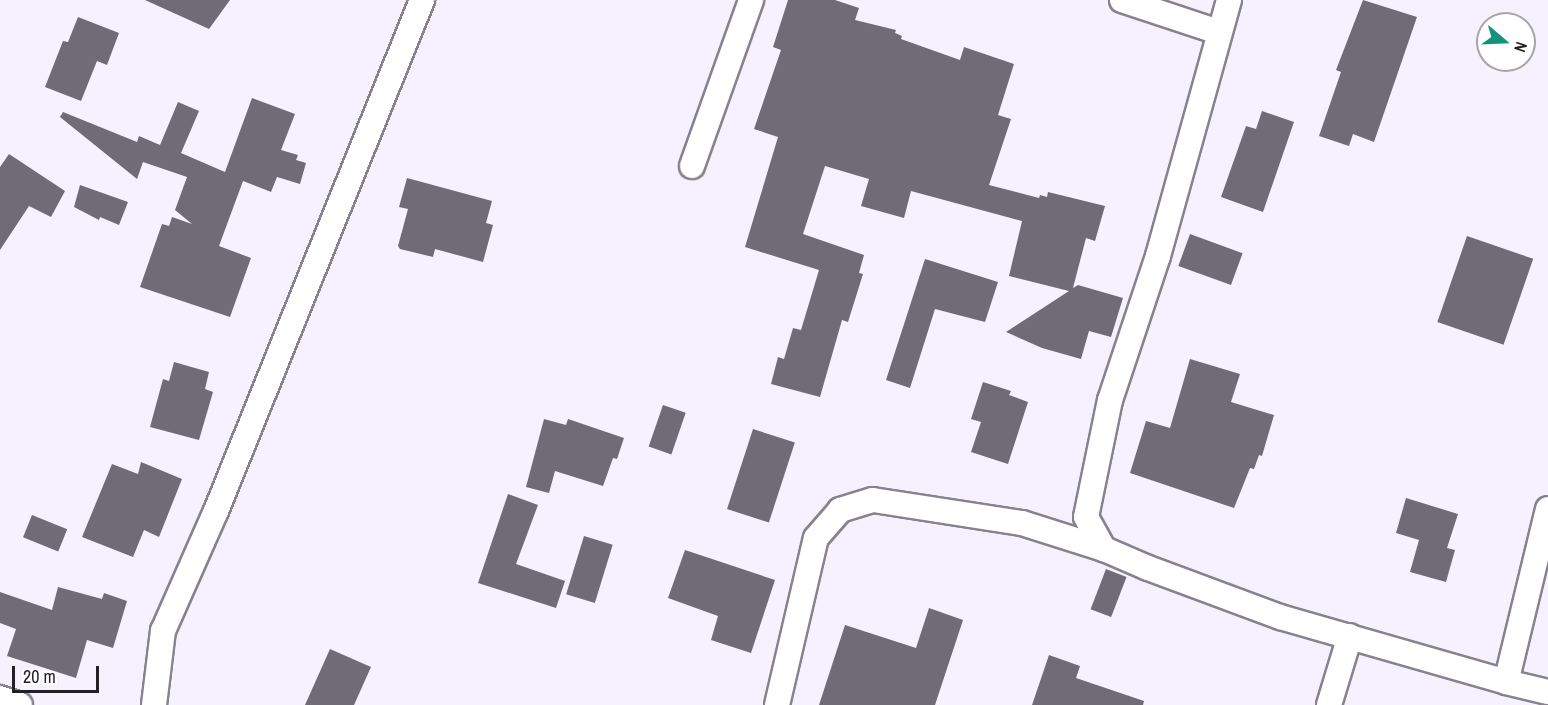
<!DOCTYPE html>
<html>
<head>
<meta charset="utf-8">
<style>
	body { margin:0 }
	#map { position:relative; width:1548px; height:705px; overflow:hidden; background:#f5f1fe; font-family:"Archivo Narrow",sans-serif }
	div>[style] { position:absolute }
	[style*='--x'] { left:calc(var(--x)*1px); top:calc(var(--y)*1px); width:calc(var(--w)*1px); rotate:calc(var(--a)*1deg) }
	.building>* { inset:0; background:#6f6b77; transform-origin:0 0 }
	.roads { filter:drop-shadow(2px 0 #87828e) drop-shadow(-2px 0 #87828e) drop-shadow(0 2px #87828e) drop-shadow(0 -2px #87828e) }
	.minor>* { height:24px; margin:-12px; padding:0 12px; transform-origin:12px; border-radius:12px; background:#fff }
	span { translate:-50% -50%; white-space:nowrap; text-align:center; line-height:1.15; -webkit-text-stroke:4.5px #fff; paint-order:stroke }
	.north { position:absolute; left:1476px; top:12px; width:60px; height:60px; box-sizing:border-box; background:#fff; border:2px solid #a6a6a8; border-radius:50%; rotate:109deg; font-size:16px; font-weight:700; line-height:24px; text-align:center; color:#212025 }
	.north::after { content:''; display:block; margin:auto; width:21px; height:27px; background:#14937a; clip-path:polygon(50% 0,100% 100%,50% 72%,0 100%) }
	.scale { position:absolute; left:12px; top:666px; width:87px; height:27px; box-sizing:border-box; border:3px solid #212025; border-top:0; padding-left:8px; font-size:18px; line-height:21px; white-space:nowrap; color:#212025; -webkit-text-stroke:4px #fff; paint-order:stroke }
</style>
</head>
<body>
<div id="map">
	<div class="building">
		<div style="clip-path:polygon(145px 0,230px 0,209px 29px)"></div>
		<div style="clip-path:polygon(788px 0,835px 0,859px 8px,855px 20px,896px 30px,895px 33px,902px 36px,901px 39px,960px 60px,964px 47px,1014px 64px,998px 115px,1011px 119px,989px 185px,1039px 198px,1040px 195px,1047px 197px,1048px 192px,1105px 206px,1095px 241px,1086px 238px,1073px 288px,1078px 285px,1123px 298px,1111px 337px,1089px 331px,1081px 359px,1042px 348px,1006px 332px,1069px 291px,1009px 276px,1022px 221px,911px 191px,904px 218px,861px 206px,869px 179px,825px 166px,803px 234px,864px 255px,859px 273px,863px 274px,848px 322px,842px 320px,820px 397px,771px 384px,778px 357px,784px 359px,793px 328px,801px 330px,819px 270px,745px 247px,778px 137px,754px 129px,781px 50px,773px 47px)"></div>
		<div style="clip-path:polygon(1363px 0,1417px 17px,1374px 142px,1353px 134px,1349px 146px,1319px 136px,1341px 72px,1336px 70px)"></div>
		<div style="clip-path:polygon(78px 17px,119px 33px,107px 65px,97px 61px,81px 101px,45px 87px,63px 41px,68px 42px)"></div>
		<div style="clip-path:polygon(252px 98px,295px 114px,281px 150px,298px 155px,296px 160px,306px 163px,300px 184px,277px 177px,271px 192px,243px 181px,219px 246px,251px 258px,230px 317px,140px 287px,162px 224px,169px 226px,172px 217px,192px 224px,175px 210px,187px 177px,143px 162px,137px 179px,60px 117px,63px 112px,137px 142px,139px 136px,160px 145px,178px 102px,199px 111px,181px 153px,225px 172px)"></div>
		<div style="clip-path:polygon(1262px 111px,1294px 122px,1263px 212px,1221px 197px,1246px 126px,1256px 129px)"></div>
		<div style="clip-path:polygon(9px 154px,65px 191px,51px 217px,29px 206px,0 250px,0 167px)"></div>
		<div style="clip-path:polygon(407px 178px,492px 201px,486px 223px,493px 225px,483px 262px,435px 249px,433px 257px,400px 249px,398px 246px,408px 209px,399px 207px)"></div>
		<div style="clip-path:polygon(80px 185px,128px 202px,119px 225px,100px 217px,99px 220px,74px 207px)"></div>
		<div style="left:1190px;top:234px;width:56px;height:34px;rotate:20deg"></div>
		<div style="left:1467px;top:236px;width:70px;height:91px;rotate:19deg"></div>
		<div style="clip-path:polygon(925px 259px,998px 282px,985px 322px,935px 309px,910px 388px,886px 380px)"></div>
		<div style="clip-path:polygon(1190px 359px,1240px 374px,1231px 402px,1274px 415px,1262px 456px,1259px 455px,1254px 469px,1250px 468px,1234px 508px,1130px 473px,1146px 421px,1170px 428px)"></div>
		<div style="clip-path:polygon(174px 362px,209px 372px,205px 389px,213px 392px,199px 440px,150px 427px,163px 379px,169px 381px)"></div>
		<div style="clip-path:polygon(983px 382px,1011px 391px,1009px 395px,1028px 402px,1008px 464px,971px 452px,981px 422px,971px 419px)"></div>
		<div style="left:663px;top:405px;width:24px;height:44px;rotate:19deg"></div>
		<div style="clip-path:polygon(544px 419px,566px 425px,568px 419px,624px 438px,617px 459px,613px 458px,603px 486px,555px 471px,549px 493px,526px 487px)"></div>
		<div style="left:753px;top:429px;width:44px;height:84px;rotate:18deg"></div>
		<div style="clip-path:polygon(141px 462px,182px 479px,159px 537px,144px 530px,133px 557px,82px 537px,112px 464px,138px 474px)"></div>
		<div style="clip-path:polygon(508px 494px,538px 505px,516px 564px,565px 581px,556px 608px,478px 583px)"></div>
		<div style="clip-path:polygon(1406px 498px,1458px 514px,1447px 548px,1455px 550px,1446px 582px,1410px 572px,1419px 540px,1396px 533px)"></div>
		<div style="left:32px;top:515px;width:38px;height:24px;rotate:22deg"></div>
		<div style="left:584px;top:536px;width:30px;height:61px;rotate:17deg"></div>
		<div style="clip-path:polygon(685px 550px,775px 580px,751px 653px,711px 640px,718px 616px,668px 598px)"></div>
		<div style="left:1106px;top:569px;width:22px;height:43px;rotate:21deg"></div>
		<div style="clip-path:polygon(58px 587px,102px 599px,104px 593px,127px 601px,113px 648px,87px 640px,76px 678px,7px 656px,16px 629px,0 623px,0 592px,52px 610px)"></div>
		<div style="clip-path:polygon(929px 608px,963px 620px,935px 705px,819px 705px,845px 625px,916px 648px)"></div>
		<div style="clip-path:polygon(330px 649px,371px 667px,354px 705px,305px 705px)"></div>
		<div style="clip-path:polygon(1049px 655px,1080px 666px,1076px 678px,1144px 701px,1143px 705px,1032px 705px)"></div>
	</div>
	<div class="roads">
		<div class="minor">
			<div style="--x:1122;--y:0;--w:102;--a:18.3"></div>
			<div style="--x:1229;--y:0;--w:266;--a:105.5"></div>
			<div style="--x:1158;--y:256;--w:152;--a:108.4"></div>
			<div style="--x:1110;--y:400;--w:119;--a:101.6"></div>
			<div style="--x:1086;--y:517;--w:37;--a:61"></div>
			<div style="--x:1104;--y:549;--w:48;--a:23.4"></div>
			<div style="--x:1148;--y:568;--w:141;--a:20.4"></div>
			<div style="--x:1280;--y:617;--w:235;--a:16"></div>
			<div style="--x:692;--y:166;--w:176;--a:-70.4"></div>
			<div style="--x:1548;--y:509;--w:178;--a:103.6"></div>
			<div style="--x:1506;--y:682;--w:43;--a:13.4"></div>
			<div style="--x:0;--y:698;--w:21;--a:19"></div>
			<div style="--x:154;--y:705;--w:75;--a:-83.1"></div>
			<div style="--x:163;--y:631;--w:131;--a:-66.2"></div>
			<div style="--x:216;--y:511;--w:551;--a:-68.04"></div>
			<div style="--x:777;--y:705;--w:171;--a:-76.9"></div>
			<div style="--x:816;--y:538;--w:37;--a:-49"></div>
			<div style="--x:840;--y:510;--w:34;--a:-17"></div>
			<div style="--x:873;--y:500;--w:151;--a:8.8"></div>
			<div style="--x:1022;--y:523;--w:86;--a:17.6"></div>
			<div style="--x:1329;--y:705;--w:72;--a:-73.1"></div>
		</div>
	</div>
	<div class="north">N</div>
	<div class="scale">20 m</div>
</div>
</body>
</html>
